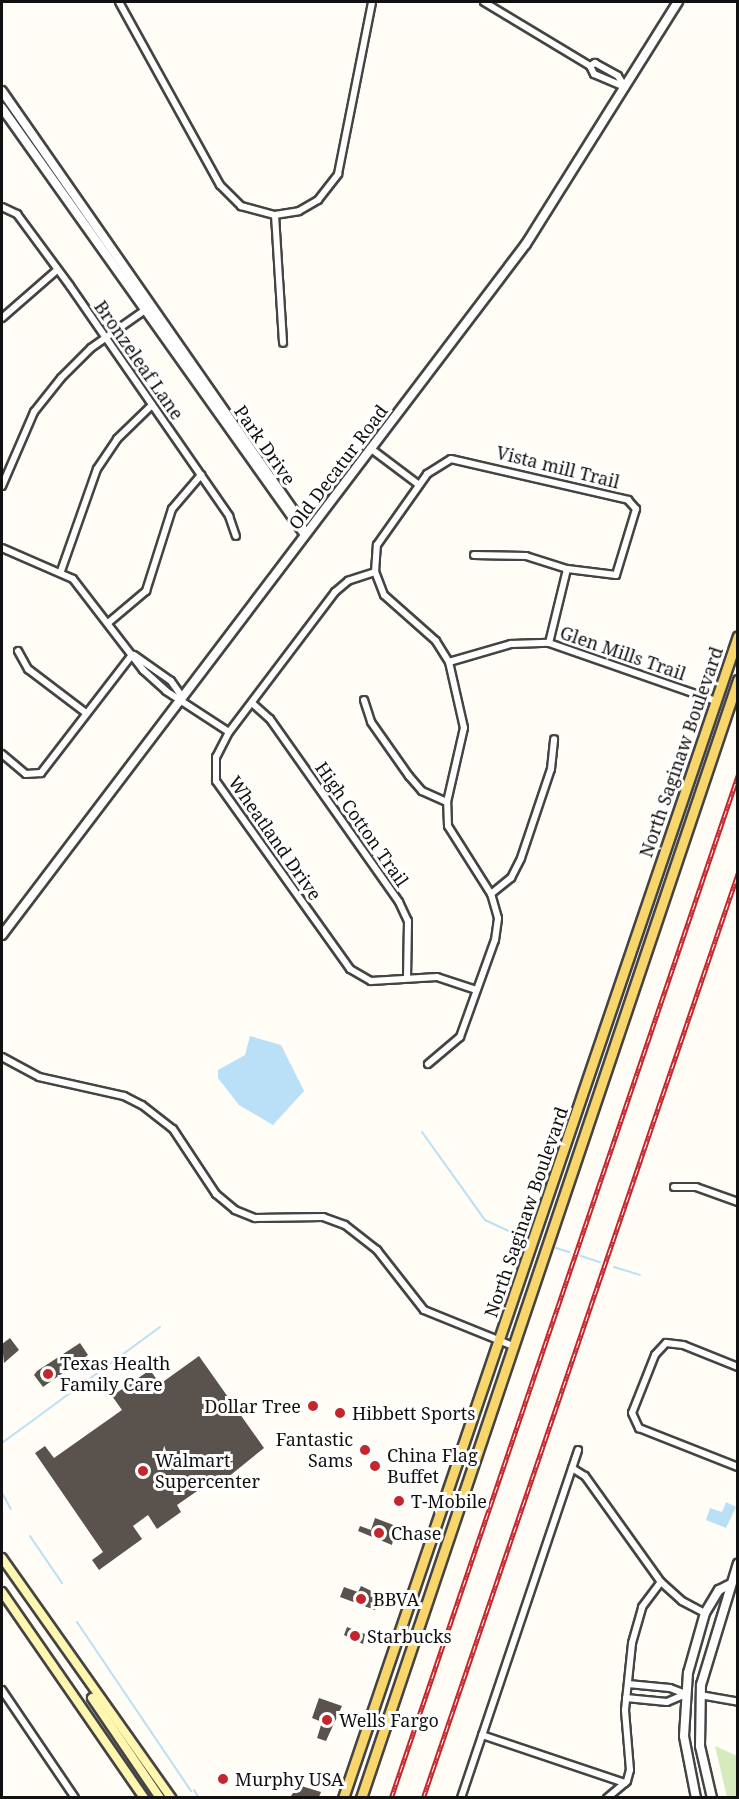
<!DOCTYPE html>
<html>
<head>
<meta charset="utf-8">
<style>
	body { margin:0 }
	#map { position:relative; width:739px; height:1799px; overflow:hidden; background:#fffdf5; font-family:"Noto Serif",serif }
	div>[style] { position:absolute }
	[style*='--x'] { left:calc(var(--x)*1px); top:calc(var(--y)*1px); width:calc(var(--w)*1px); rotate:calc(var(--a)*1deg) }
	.green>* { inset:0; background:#d5ebbd }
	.water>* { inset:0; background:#b9e0f7 }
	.stream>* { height:2px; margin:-1px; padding:0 1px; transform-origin:1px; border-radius:1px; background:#b9e0f7 }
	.building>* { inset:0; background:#5a524d }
	.roads { filter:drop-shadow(2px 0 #444) drop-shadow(-2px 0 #444) drop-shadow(0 2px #444) drop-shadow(0 -2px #444) }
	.minor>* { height:6px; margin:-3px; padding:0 3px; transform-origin:3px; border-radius:3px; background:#fff }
	.tertiary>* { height:8px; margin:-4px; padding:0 4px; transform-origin:4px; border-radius:4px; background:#fff }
	.secondary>* { height:8px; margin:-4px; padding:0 4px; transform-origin:4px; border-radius:4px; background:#fff6b0 }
	.primary>* { height:9px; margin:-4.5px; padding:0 4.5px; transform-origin:4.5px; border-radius:4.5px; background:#f9d66b }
	.rail>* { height:4.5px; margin-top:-2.25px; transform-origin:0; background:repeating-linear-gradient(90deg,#fff 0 7px,#c4262e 0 14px); box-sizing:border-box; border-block:2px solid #c4262e }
	.dots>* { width:16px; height:16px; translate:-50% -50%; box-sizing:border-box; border:3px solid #fff; border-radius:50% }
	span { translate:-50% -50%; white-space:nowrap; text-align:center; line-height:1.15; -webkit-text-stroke:6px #fff; paint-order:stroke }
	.street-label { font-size:18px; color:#111 }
	.poi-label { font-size:18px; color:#111 }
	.left { translate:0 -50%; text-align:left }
	.right { translate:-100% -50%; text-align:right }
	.frame { position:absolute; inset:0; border:3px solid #111; pointer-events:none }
</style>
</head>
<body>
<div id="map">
	<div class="green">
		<div style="clip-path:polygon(715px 1746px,737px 1756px,737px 1797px,727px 1797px)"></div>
	</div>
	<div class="water">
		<div style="clip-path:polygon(250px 1036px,281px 1045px,304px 1091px,273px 1125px,239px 1105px,218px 1078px,218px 1070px,245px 1055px)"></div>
		<div style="clip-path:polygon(726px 1502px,736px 1507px,726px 1528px,706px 1520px,710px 1508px,722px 1512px)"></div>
	</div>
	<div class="stream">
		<div style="--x:422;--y:1132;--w:108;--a:54.4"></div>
		<div style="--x:485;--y:1220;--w:40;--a:25"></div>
		<div style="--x:556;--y:1248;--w:14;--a:17"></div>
		<div style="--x:581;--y:1256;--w:20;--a:18"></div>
		<div style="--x:614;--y:1267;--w:27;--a:17"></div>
		<div style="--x:2;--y:1443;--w:196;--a:-36.3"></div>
		<div style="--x:2;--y:1493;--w:18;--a:61"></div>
		<div style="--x:30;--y:1536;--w:57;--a:55.8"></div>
		<div style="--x:77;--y:1622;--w:204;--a:56"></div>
		<div style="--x:194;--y:1790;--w:9;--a:58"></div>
	</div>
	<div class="building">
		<div style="clip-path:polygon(10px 1338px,19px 1350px,4px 1363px,2px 1344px)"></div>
		<div style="clip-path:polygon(80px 1343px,88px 1355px,43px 1387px,34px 1375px,37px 1371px)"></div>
		<div style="clip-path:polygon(199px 1356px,264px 1448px,217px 1486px,213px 1480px,177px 1505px,181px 1512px,157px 1529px,148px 1515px,133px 1526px,142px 1539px,99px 1570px,92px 1560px,103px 1552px,35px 1453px,45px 1446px,54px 1458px,122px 1410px,112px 1396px,150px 1370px,160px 1384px)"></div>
		<div style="clip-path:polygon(375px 1518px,396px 1526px,392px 1545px,358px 1531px,360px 1526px,371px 1530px)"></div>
		<div style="clip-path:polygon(361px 1586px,380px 1595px,375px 1610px,340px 1597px,344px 1587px,358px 1592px)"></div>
		<div style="clip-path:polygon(347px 1627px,365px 1634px,363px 1644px,344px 1635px)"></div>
		<div style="clip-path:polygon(319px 1698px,342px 1706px,326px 1741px,317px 1738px,322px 1722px,312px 1718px)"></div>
		<div style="clip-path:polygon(298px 1785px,321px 1792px,319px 1797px,291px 1796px)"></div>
	</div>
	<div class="roads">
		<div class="minor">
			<div style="--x:119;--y:2;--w:209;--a:61.1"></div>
			<div style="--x:220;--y:185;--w:30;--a:45"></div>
			<div style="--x:241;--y:206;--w:35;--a:15"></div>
			<div style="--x:275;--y:215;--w:24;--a:-9"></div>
			<div style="--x:299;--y:211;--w:22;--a:-30"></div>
			<div style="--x:318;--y:200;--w:33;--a:-52"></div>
			<div style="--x:338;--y:174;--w:175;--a:-78.8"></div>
			<div style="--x:484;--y:2;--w:124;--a:31.1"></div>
			<div style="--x:590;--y:66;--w:9;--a:63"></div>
			<div style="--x:594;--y:74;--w:34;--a:23"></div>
			<div style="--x:590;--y:66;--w:6;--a:-31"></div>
			<div style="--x:595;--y:63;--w:26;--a:29"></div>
			<div style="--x:618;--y:76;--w:13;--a:58"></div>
			<div style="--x:2;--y:207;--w:17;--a:25"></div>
			<div style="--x:17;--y:214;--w:89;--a:53.6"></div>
			<div style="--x:70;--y:286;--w:280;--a:55.3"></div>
			<div style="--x:229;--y:516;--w:21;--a:71"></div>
			<div style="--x:275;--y:215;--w:128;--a:86.4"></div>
			<div style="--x:2;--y:318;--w:73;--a:-41.1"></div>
			<div style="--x:370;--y:448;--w:60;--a:36.9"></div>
			<div style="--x:2;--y:486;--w:81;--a:-66.6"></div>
			<div style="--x:34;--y:412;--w:43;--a:-51.5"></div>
			<div style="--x:61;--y:378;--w:42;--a:-45"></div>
			<div style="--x:91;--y:348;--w:70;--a:-35.1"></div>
			<div style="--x:2;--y:548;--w:77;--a:23.6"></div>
			<div style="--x:73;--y:579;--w:115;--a:52.4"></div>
			<div style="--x:143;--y:670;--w:31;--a:42"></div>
			<div style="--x:166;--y:691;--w:75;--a:33.1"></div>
			<div style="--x:61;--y:571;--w:108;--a:-70.6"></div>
			<div style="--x:97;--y:469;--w:36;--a:-56"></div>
			<div style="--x:117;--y:439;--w:49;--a:-44.2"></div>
			<div style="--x:375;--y:572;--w:28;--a:162"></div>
			<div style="--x:348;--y:581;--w:17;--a:140"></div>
			<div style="--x:335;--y:592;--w:176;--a:127.1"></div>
			<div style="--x:229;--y:732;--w:28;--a:117"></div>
			<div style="--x:216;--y:757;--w:24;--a:90"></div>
			<div style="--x:216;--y:781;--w:231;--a:54.5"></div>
			<div style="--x:350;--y:969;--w:24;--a:30"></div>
			<div style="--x:371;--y:981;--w:66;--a:-3.5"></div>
			<div style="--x:437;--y:977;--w:41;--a:18.4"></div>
			<div style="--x:108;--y:623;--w:50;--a:-40.1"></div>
			<div style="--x:146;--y:591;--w:86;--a:-72.4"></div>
			<div style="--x:172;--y:509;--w:45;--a:-49.5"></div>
			<div style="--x:549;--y:643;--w:76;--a:-76.3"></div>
			<div style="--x:18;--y:651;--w:21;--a:61"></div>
			<div style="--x:28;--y:669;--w:73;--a:37.2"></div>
			<div style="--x:134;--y:655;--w:45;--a:35.1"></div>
			<div style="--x:171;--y:681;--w:19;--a:55"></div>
			<div style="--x:449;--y:662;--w:65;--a:-16.2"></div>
			<div style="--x:511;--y:644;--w:38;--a:-2"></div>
			<div style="--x:549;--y:643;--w:177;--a:19.2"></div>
			<div style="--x:364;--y:700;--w:23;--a:72"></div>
			<div style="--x:371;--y:722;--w:66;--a:54.9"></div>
			<div style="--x:409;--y:776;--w:20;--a:49"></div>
			<div style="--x:422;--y:791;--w:27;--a:24"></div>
			<div style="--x:252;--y:703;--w:24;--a:42"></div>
			<div style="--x:270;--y:719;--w:224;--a:54.8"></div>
			<div style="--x:399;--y:902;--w:21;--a:65"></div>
			<div style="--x:408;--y:921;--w:57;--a:91"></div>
			<div style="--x:2;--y:754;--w:31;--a:40"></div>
			<div style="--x:26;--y:774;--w:15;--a:-4"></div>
			<div style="--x:41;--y:773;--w:149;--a:-52.4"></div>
			<div style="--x:491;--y:894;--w:26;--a:-39"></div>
			<div style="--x:511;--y:878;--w:22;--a:-63"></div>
			<div style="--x:521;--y:858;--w:94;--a:-71.4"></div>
			<div style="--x:551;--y:769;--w:30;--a:-84"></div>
			<div style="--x:2;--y:1057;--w:42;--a:28.4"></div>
			<div style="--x:39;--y:1077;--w:87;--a:12.6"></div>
			<div style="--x:124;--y:1096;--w:20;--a:27"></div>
			<div style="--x:142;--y:1105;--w:39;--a:38"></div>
			<div style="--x:173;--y:1129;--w:78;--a:56.5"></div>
			<div style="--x:216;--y:1194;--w:25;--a:40"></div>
			<div style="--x:235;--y:1210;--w:22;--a:22"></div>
			<div style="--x:255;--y:1218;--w:68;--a:-0.8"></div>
			<div style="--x:323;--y:1217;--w:23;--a:20"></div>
			<div style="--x:345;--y:1225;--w:41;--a:38"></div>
			<div style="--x:377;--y:1250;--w:76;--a:51.9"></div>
			<div style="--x:424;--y:1310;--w:96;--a:22"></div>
			<div style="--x:428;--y:1064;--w:42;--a:-40.2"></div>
			<div style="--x:460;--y:1037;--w:103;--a:-70.2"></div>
			<div style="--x:495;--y:940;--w:22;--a:-82"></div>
			<div style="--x:498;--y:918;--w:25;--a:-106"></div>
			<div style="--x:491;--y:894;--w:80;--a:-122.3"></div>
			<div style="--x:448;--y:826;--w:24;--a:-92"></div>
			<div style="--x:447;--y:802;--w:76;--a:-77.1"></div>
			<div style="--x:464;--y:728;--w:68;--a:-102.8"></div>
			<div style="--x:449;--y:662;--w:25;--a:-122"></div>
			<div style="--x:436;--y:641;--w:69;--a:-138.5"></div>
			<div style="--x:384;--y:595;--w:25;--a:-111"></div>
			<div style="--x:375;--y:572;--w:27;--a:-86"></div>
			<div style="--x:377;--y:545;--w:87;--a:-54.8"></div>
			<div style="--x:427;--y:474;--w:28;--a:-32"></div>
			<div style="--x:451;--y:459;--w:182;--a:13"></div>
			<div style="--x:628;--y:500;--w:12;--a:48"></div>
			<div style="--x:636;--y:509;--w:69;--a:106.9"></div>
			<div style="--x:616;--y:575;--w:49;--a:-173"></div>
			<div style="--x:567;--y:569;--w:43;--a:-162.4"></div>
			<div style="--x:526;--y:556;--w:52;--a:-178.9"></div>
			<div style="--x:674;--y:1187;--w:22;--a:0"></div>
			<div style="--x:696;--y:1187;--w:45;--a:19.7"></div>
			<div style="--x:738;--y:1367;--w:59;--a:-158.2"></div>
			<div style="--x:683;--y:1345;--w:17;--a:-173"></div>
			<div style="--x:666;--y:1343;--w:16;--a:133"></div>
			<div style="--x:655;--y:1355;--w:62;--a:111.6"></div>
			<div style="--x:632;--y:1413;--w:17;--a:65"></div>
			<div style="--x:639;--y:1428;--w:106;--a:21.5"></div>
			<div style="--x:572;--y:1468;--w:15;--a:32"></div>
			<div style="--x:585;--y:1476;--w:130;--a:54.4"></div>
			<div style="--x:661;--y:1582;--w:28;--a:42"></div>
			<div style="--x:682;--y:1601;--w:26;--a:28"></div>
			<div style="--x:628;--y:1684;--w:42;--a:5.4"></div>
			<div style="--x:670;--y:1688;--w:17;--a:21"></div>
			<div style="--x:2;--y:1690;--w:130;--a:55.9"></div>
			<div style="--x:700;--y:1695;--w:39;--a:10"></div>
			<div style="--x:626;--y:1698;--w:41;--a:5.6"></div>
			<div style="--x:667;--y:1702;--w:21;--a:-23"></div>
			<div style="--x:482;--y:1735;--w:151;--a:18.6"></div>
			<div style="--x:461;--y:1798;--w:367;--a:-71.4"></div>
			<div style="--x:607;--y:1798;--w:26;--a:-40"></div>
			<div style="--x:627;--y:1781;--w:11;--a:-75"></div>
			<div style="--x:630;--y:1770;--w:60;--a:-94.8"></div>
			<div style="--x:625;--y:1710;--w:67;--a:-84"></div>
			<div style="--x:632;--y:1643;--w:37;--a:-74"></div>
			<div style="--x:642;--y:1607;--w:31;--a:-53"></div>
		</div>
		<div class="tertiary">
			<div style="--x:2;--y:91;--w:519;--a:55.21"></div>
			<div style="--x:298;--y:517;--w:19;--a:69"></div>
			<div style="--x:2;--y:108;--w:520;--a:54.63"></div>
			<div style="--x:2;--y:935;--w:867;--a:-52.83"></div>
			<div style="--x:526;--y:244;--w:286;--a:-57.9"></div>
			<div style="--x:696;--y:1798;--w:63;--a:-101"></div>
			<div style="--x:684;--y:1736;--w:63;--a:-86.4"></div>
			<div style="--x:688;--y:1673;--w:62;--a:-74.2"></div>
			<div style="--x:705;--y:1613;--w:27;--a:-59"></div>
			<div style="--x:719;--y:1590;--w:11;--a:-27"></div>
			<div style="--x:712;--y:1798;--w:53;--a:-103"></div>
			<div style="--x:700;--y:1746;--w:61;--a:-89.1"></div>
			<div style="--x:701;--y:1685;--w:127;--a:-73.1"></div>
		</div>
		<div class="secondary">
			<div style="--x:2;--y:1558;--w:294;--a:54.8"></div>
			<div style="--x:2;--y:1592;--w:250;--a:55.4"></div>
			<div style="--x:92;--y:1698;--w:121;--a:55.8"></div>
		</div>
		<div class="primary">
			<div style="--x:343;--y:1798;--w:1227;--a:-71.23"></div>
			<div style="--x:361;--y:1798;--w:1180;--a:-71.37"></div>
		</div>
	</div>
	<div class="rail">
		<div style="--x:391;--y:1798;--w:1080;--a:-71.26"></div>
		<div style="--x:423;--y:1798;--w:977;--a:-71.19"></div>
	</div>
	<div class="dots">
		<div style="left:48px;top:1374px;background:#c4262e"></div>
		<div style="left:313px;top:1406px;background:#c4262e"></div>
		<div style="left:340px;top:1413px;background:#c4262e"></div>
		<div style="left:365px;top:1450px;background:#c4262e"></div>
		<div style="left:375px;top:1466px;background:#c4262e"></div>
		<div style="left:143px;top:1471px;background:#c4262e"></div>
		<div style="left:399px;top:1501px;background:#c4262e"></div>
		<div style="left:379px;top:1533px;background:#c4262e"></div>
		<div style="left:361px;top:1599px;background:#c4262e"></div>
		<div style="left:355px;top:1636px;background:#c4262e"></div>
		<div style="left:327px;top:1720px;background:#c4262e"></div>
		<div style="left:223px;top:1779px;background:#c4262e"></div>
	</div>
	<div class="street-label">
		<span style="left:139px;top:360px;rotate:55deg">Bronzeleaf Lane</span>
		<span style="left:265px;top:445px;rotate:55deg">Park Drive</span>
		<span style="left:338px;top:467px;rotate:-53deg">Old Decatur Road</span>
		<span style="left:558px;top:467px;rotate:14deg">Vista mill Trail</span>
		<span style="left:623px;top:653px;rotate:19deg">Glen Mills Trail</span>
		<span style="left:681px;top:752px;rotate:-71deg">North Saginaw Boulevard</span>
		<span style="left:362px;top:824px;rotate:55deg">High Cotton Trail</span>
		<span style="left:275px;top:838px;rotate:55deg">Wheatland Drive</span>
		<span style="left:526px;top:1212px;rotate:-71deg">North Saginaw Boulevard</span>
	</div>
	<div class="poi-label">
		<span class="left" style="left:60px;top:1374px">Texas Health<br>Family Care</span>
		<span class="right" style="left:301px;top:1406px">Dollar Tree</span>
		<span class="left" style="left:352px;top:1413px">Hibbett Sports</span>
		<span class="right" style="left:353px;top:1450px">Fantastic<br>Sams</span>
		<span class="left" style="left:387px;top:1466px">China Flag<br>Buffet</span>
		<span class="left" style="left:155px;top:1471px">Walmart<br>Supercenter</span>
		<span class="left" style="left:411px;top:1501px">T-Mobile</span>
		<span class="left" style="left:391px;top:1533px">Chase</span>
		<span class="left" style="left:373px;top:1599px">BBVA</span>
		<span class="left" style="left:367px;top:1636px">Starbucks</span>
		<span class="left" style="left:339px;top:1720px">Wells Fargo</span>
		<span class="left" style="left:235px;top:1779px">Murphy USA</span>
	</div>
	<div class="frame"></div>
</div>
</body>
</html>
